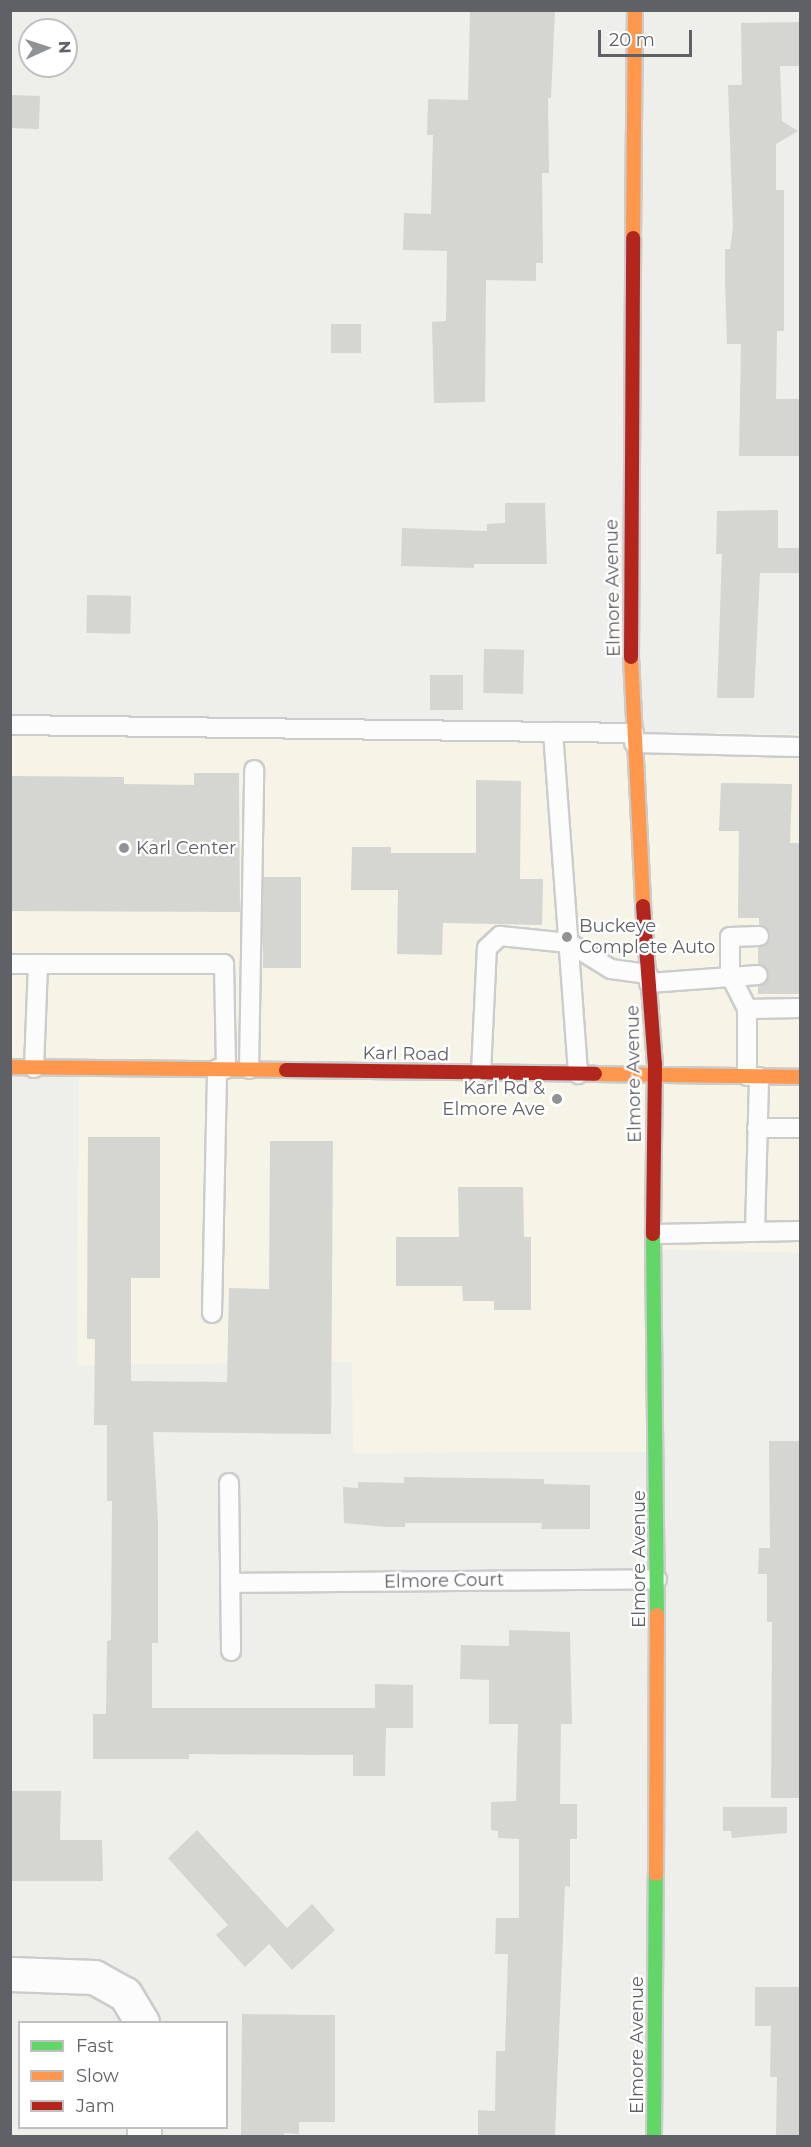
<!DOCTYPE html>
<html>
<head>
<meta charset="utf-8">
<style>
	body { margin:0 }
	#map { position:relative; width:811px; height:2147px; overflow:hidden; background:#eeeeea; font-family:Montserrat,sans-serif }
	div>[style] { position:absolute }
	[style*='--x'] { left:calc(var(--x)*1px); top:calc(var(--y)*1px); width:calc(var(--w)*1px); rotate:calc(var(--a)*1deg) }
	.commercial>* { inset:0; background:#f5f4e6 }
	.building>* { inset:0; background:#d5d5d2; transform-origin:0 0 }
	.roads { filter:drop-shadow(2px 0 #cbcccb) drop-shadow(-2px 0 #cbcccb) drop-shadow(0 2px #cbcccb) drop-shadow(0 -2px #cbcccb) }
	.lane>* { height:18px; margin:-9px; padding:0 9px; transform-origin:9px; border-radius:9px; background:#fcfcfc }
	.street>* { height:33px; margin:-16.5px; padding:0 16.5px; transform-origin:16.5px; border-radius:16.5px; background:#fcfcfc }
	.fast>* { height:14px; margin:-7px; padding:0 7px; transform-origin:7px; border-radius:7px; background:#63d668 }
	.slow>* { height:14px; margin:-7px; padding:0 7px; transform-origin:7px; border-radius:7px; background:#ff974d }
	.jam>* { height:14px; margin:-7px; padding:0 7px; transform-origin:7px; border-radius:7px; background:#b3261e }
	.dots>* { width:16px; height:16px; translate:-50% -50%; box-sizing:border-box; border:3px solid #fff; border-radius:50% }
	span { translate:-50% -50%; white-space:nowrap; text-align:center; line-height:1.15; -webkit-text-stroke:4.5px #fff; paint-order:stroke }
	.street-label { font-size:18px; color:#5f6166 }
	.poi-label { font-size:18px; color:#5f6166 }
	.left { translate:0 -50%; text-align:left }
	.right { translate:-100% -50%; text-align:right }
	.frame { position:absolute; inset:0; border:12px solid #5f6166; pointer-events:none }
	.legend { position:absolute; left:18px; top:2021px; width:210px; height:108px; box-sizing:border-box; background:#fff; border:2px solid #bfc0c2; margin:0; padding:8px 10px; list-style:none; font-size:18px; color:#5f6166 }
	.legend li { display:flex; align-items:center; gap:12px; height:30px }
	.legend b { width:30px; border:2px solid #bfc0c2 }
	.north { position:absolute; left:18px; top:18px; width:60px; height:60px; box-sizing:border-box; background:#fff; border:2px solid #bfc0c2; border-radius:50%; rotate:87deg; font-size:16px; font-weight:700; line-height:24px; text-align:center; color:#5f6166 }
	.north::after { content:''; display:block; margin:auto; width:21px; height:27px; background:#919294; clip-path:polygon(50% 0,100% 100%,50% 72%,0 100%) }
	.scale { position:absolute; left:598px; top:30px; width:94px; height:27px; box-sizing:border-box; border:3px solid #5f6166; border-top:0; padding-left:8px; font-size:18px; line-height:21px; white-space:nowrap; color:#5f6166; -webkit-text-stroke:4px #fff; paint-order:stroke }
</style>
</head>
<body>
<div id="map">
	<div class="commercial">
		<div style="clip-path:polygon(11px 725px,800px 734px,800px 1253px,656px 1249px,659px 1452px,353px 1453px,352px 1362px,77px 1365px,79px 1061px,11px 1061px)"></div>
	</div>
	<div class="building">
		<div style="clip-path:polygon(470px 10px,555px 10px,551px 98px,548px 98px,549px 173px,542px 173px,543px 263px,536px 263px,536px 281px,486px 280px,485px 402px,434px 403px,432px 322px,446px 321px,447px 251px,403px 250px,404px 213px,431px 214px,433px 135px,427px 135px,428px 99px,468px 100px)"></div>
		<div style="clip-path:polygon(801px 22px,801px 66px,780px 66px,782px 121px,798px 131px,776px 144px,776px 190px,784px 190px,784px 331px,777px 331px,776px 399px,801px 399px,801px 456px,739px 456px,741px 344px,727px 344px,725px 280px,725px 249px,730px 249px,733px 228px,728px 85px,742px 85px,741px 23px)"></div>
		<div style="left:10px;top:95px;width:30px;height:33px;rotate:2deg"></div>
		<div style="left:331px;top:324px;width:30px;height:29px"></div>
		<div style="clip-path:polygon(505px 503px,545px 503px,547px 564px,474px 564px,474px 568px,401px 566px,402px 528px,487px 531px,487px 524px,505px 523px)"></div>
		<div style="clip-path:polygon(778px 510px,778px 548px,801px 548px,801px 573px,760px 573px,754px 698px,717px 698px,722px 554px,716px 554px,717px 511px)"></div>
		<div style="left:87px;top:595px;width:44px;height:38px;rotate:1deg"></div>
		<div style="left:484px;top:649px;width:40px;height:44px;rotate:1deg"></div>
		<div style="left:430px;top:675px;width:33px;height:35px"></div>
		<div style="clip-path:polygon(194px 773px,239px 773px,240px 912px,10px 911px,10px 776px,124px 777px,124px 784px,194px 785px)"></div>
		<div style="clip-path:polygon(476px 780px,521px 781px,520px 879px,543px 879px,542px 925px,443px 923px,442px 955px,397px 954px,398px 890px,351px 890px,352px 847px,391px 847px,391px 853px,476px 853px)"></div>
		<div style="clip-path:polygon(721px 783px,792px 784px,790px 843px,801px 843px,801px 994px,758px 994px,758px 986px,765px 984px,769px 975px,767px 968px,758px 964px,758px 947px,765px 945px,770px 935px,759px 925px,759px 918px,738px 918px,739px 831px,719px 831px)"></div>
		<div style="left:263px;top:877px;width:38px;height:91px"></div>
		<div style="clip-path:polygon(88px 1137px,160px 1137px,160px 1278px,131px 1278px,131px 1381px,227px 1382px,229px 1288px,269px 1289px,270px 1141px,333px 1141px,331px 1434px,153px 1432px,158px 1521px,158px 1643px,152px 1643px,152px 1708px,375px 1708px,375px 1684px,413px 1685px,413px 1728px,386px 1728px,385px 1776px,353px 1776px,353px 1755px,189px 1754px,189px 1759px,93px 1759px,93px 1714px,106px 1714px,107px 1641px,111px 1640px,112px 1501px,107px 1501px,107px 1425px,94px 1425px,95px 1339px,87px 1339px)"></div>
		<div style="clip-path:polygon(458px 1187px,523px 1187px,524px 1237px,531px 1237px,531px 1310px,494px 1310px,494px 1301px,463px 1301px,462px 1286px,396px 1286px,396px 1237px,459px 1237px)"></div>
		<div style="clip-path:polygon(769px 1441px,801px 1441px,801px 1798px,771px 1798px,772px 1622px,767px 1622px,767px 1574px,758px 1574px,759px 1548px,770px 1548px)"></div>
		<div style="clip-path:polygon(404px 1477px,544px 1479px,544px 1484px,590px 1485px,590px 1529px,541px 1529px,542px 1523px,405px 1523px,405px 1527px,387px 1527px,344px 1523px,343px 1487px,358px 1488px,358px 1482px,404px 1483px)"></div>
		<div style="clip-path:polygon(509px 1630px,570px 1632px,572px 1724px,561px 1724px,560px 1804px,577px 1804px,577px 1839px,570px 1839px,570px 1887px,565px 1886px,555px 2136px,478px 2136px,478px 2110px,495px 2111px,496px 2051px,505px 2051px,508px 1954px,495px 1954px,496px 1918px,519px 1918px,519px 1839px,498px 1838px,498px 1831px,491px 1830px,491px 1802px,516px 1801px,518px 1724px,489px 1724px,489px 1680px,460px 1679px,461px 1645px,509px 1646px)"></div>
		<div style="clip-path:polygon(10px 1791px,61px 1791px,60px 1840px,102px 1840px,103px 1881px,10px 1881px)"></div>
		<div style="clip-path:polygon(723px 1807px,787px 1807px,787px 1833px,732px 1838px,731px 1831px,723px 1831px)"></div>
		<div style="clip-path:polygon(197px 1830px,287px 1928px,312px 1904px,335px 1930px,292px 1970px,269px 1944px,245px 1967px,216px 1935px,228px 1925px,168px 1858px)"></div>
		<div style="clip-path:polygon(755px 1987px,801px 1987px,801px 2136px,776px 2136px,777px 2077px,770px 2077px,771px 2026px,755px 2026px)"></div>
		<div style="clip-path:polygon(242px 2014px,335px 2015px,335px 2122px,299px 2122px,299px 2134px,284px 2133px,284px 2136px,241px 2136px)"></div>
	</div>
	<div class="roads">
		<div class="lane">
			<div style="--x:10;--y:725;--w:624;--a:0.73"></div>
			<div style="--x:553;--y:732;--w:343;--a:85.8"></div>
			<div style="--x:634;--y:743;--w:166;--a:1.4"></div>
			<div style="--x:759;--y:936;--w:29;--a:178"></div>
			<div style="--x:730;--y:937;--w:38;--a:90"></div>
			<div style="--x:730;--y:975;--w:38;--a:63"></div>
			<div style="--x:747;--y:1009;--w:53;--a:-1.1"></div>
			<div style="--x:10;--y:964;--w:214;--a:0"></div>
			<div style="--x:224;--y:964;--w:105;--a:88.9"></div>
			<div style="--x:649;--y:983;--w:109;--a:-4.2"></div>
			<div style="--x:747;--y:1009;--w:67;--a:90"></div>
			<div style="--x:34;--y:1068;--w:104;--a:-87.8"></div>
			<div style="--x:249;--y:1069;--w:299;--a:-89"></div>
			<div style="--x:481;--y:1073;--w:125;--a:-87.3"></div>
			<div style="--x:487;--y:948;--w:18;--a:-43"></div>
			<div style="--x:500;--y:936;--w:69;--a:5.8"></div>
			<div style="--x:569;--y:943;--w:49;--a:31.8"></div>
			<div style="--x:611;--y:969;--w:37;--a:8"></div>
			<div style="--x:757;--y:1128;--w:43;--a:0"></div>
			<div style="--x:755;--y:1232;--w:155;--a:-88.5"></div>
			<div style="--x:655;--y:1234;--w:145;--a:-1.2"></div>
			<div style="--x:212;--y:1313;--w:244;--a:-88.8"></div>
			<div style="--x:229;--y:1483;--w:168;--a:89.3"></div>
			<div style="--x:230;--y:1583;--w:427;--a:-0.5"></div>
		</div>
		<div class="street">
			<div style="--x:10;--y:1974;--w:84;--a:2"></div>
			<div style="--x:94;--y:1977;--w:35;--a:29"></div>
			<div style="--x:125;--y:1994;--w:33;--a:59"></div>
			<div style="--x:144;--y:2136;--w:8;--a:-90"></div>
		</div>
		<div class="fast">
			<div style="--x:653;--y:1234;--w:381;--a:89.4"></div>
			<div style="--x:654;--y:2136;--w:262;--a:-89.6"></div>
		</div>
		<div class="slow">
			<div style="--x:633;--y:238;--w:228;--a:-89.5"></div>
			<div style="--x:631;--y:657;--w:249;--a:87.2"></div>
			<div style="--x:10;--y:1067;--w:276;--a:0.6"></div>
			<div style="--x:595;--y:1074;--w:205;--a:0.8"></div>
			<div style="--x:656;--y:1874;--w:259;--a:-89.8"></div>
		</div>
		<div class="jam">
			<div style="--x:631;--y:657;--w:419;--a:-89.7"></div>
			<div style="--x:643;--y:906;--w:158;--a:85.7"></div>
			<div style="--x:655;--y:1064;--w:170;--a:90.7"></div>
			<div style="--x:286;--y:1070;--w:309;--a:0.7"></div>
		</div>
	</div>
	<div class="dots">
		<div style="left:124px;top:848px;background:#919294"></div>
		<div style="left:567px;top:937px;background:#919294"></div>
		<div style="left:557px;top:1099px;background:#919294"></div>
	</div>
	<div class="street-label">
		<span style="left:613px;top:588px;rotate:-91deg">Elmore Avenue</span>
		<span style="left:406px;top:1054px;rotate:1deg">Karl Road</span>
		<span style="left:634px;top:1074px;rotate:-91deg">Elmore Avenue</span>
		<span style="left:639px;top:1559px;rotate:-90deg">Elmore Avenue</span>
		<span style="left:444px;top:1581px;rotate:-1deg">Elmore Court</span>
		<span style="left:637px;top:2045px;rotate:-90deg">Elmore Avenue</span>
	</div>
	<div class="poi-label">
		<span class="left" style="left:136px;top:848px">Karl Center</span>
		<span class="left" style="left:579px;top:937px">Buckeye<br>Complete Auto</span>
		<span class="right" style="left:545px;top:1099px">Karl Rd &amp;<br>Elmore Ave</span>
	</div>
	<div class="frame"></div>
	<ul class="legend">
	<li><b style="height:8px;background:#63d668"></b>Fast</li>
	<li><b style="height:8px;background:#ff974d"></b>Slow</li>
	<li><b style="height:8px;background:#b3261e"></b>Jam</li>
	</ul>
	<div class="north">N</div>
	<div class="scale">20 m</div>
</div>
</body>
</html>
